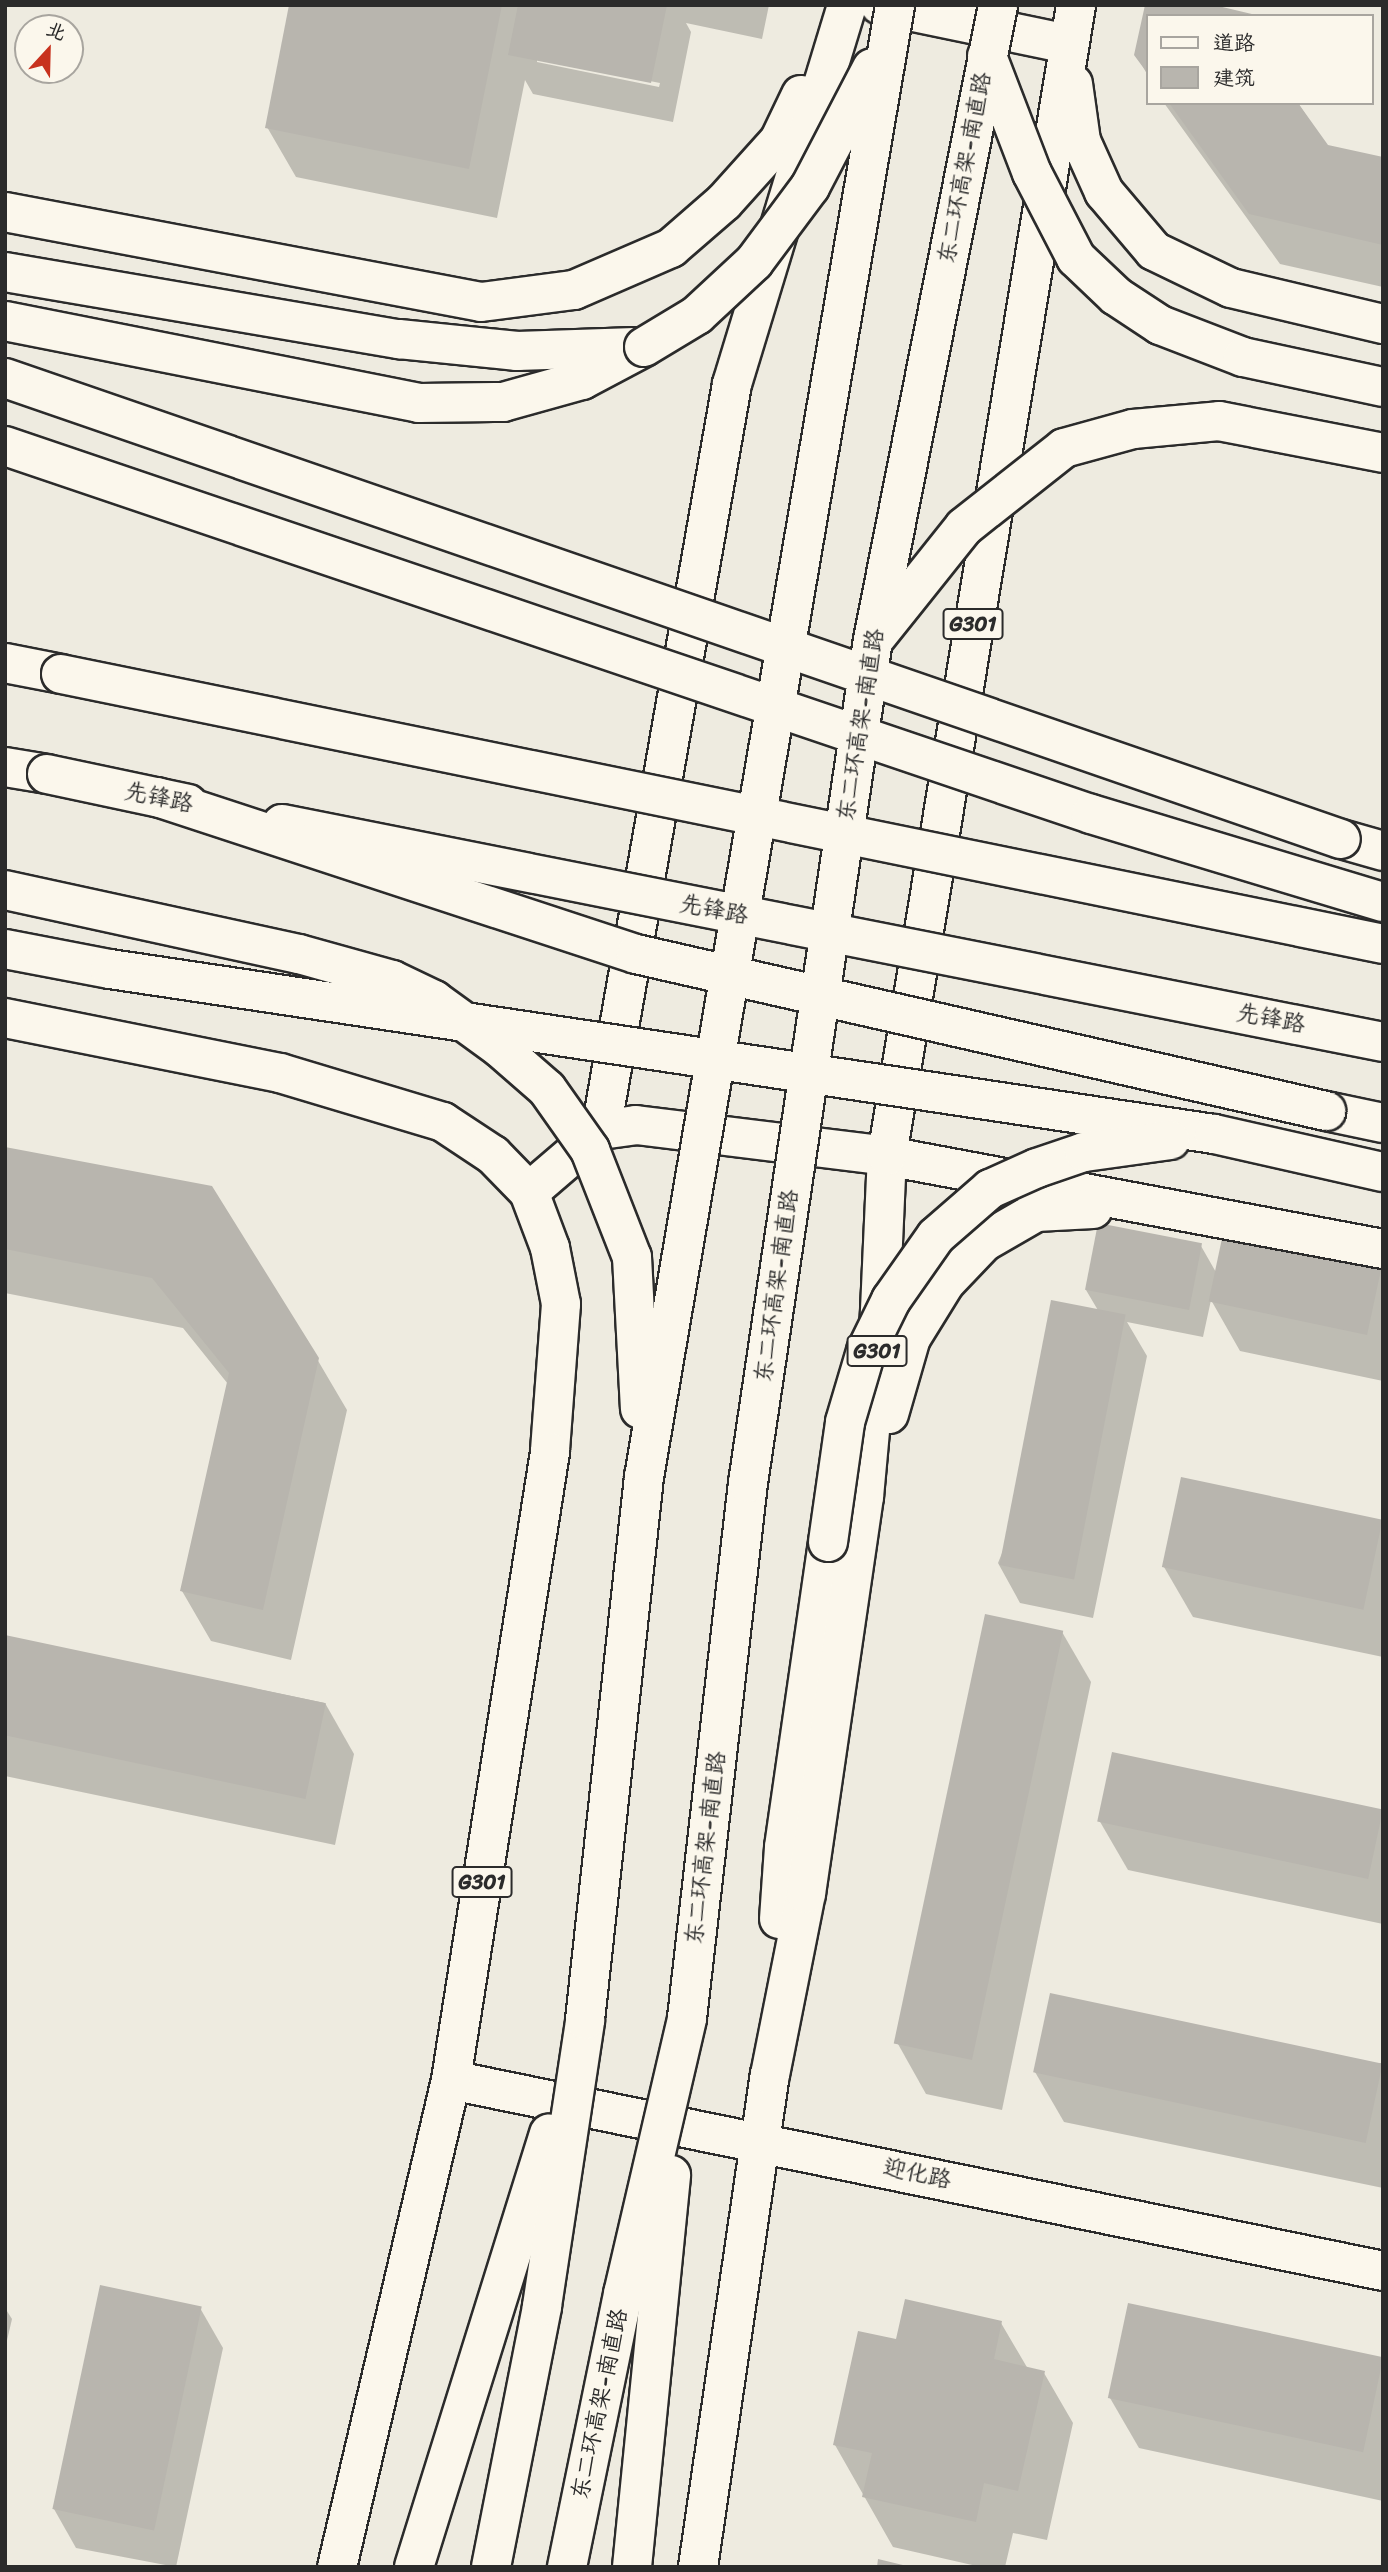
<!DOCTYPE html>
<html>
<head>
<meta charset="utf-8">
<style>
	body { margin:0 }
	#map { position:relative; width:1388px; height:2572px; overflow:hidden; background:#eeebe0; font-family:Sriracha,"LXGW WenKai TC",sans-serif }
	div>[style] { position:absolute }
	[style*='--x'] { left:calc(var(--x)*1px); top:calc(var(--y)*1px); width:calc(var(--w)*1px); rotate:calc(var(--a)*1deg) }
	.shadow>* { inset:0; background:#0003 }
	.building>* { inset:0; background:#b8b5ae; transform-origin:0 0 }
	.roads { filter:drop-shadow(2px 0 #2b2b2b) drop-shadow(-2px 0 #2b2b2b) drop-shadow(0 2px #2b2b2b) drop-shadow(0 -2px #2b2b2b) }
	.minor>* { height:38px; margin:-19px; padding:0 19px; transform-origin:19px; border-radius:19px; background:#fbf7ec }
	.primary>* { height:38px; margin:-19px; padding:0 19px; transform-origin:19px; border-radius:19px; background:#fbf7ec }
	.trunk>* { height:38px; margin:-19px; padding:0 19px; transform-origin:19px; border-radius:19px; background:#fbf7ec }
	.bridges { filter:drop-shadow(2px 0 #2b2b2b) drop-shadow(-2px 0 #2b2b2b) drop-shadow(0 2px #2b2b2b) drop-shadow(0 -2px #2b2b2b) }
	.primary-bridge>* { height:38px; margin:-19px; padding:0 19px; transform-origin:19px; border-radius:19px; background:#fbf7ec }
	.trunk-bridge>* { height:38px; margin:-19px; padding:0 19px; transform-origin:19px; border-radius:19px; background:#fbf7ec }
	span { translate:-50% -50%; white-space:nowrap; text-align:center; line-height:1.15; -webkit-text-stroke:5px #fbf7ec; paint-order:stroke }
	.shield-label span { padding:2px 5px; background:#fbf7ec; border:2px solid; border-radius:5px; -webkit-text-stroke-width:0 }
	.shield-label { font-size:21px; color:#2b2b2b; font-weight:700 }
	.street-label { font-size:23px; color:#2b2b2b }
	.frame { position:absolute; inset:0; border:7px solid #2b2b2b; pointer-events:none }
	.legend { position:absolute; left:1146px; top:14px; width:228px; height:91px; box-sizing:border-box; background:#fbf7ec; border:2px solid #a8a59f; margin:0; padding:9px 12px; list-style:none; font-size:21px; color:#2b2b2b }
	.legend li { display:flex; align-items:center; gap:14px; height:35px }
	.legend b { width:35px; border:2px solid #a8a59f }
	.north { position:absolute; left:14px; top:14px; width:70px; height:70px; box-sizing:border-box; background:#fbf7ec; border:2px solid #a8a59f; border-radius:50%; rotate:22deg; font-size:19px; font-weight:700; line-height:28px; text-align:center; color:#2b2b2b }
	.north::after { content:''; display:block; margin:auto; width:24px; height:32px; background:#c8321e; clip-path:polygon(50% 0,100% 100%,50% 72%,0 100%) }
</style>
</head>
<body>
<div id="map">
	<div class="shadow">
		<div style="clip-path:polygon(evenodd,291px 5px,769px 5px,762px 39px,686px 23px,691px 32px,673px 122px,533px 94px,525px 80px,497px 218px,296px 177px,267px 127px,291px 5px,537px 59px,660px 83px,659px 87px,537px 62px,537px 59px)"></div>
		<div style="clip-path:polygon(1147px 5px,1206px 5px,1253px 16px,1148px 16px,1148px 76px,1136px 54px)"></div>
		<div style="clip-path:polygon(1164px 103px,1298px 103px,1327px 147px,1383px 159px,1383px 287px,1280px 264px)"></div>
		<div style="clip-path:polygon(5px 1148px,317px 1359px,347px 1410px,291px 1660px,211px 1641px,182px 1591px,228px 1384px,183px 1328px,5px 1293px)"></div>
		<div style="clip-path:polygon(1201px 1246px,1217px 1274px,1383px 1264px,1383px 1381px,1240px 1351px,1211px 1300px,1203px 1337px,1127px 1322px,1147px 1356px,1093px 1618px,1020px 1603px,998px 1563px,1099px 1312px,1086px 1290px)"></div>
		<div style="clip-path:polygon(1383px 1521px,1383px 1657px,1193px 1617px,1164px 1567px)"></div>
		<div style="clip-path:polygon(1062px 1632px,1091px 1682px,1002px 2110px,926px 2094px,898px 2044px)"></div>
		<div style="clip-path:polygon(5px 1637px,325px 1703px,354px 1754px,335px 1845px,5px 1776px)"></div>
		<div style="clip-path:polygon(1383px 1810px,1383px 1924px,1128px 1870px,1099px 1820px)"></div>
		<div style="clip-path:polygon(1383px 2063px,1383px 2188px,1064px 2122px,1035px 2072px)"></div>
		<div style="clip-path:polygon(5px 2308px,12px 2319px,5px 2349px)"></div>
		<div style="clip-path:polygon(200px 2308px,223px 2348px,176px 2567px,76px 2548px,54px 2509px)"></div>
		<div style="clip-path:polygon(1001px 2323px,1028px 2369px,1044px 2373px,1073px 2423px,1047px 2540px,1013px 2533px,1005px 2567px,981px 2567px,893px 2547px,835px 2445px,897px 2341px)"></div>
		<div style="clip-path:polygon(1383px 2360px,1383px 2501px,1139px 2448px,1110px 2398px)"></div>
	</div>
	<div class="building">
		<div style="clip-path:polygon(289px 5px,502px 5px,469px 169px,265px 128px)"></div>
		<div style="clip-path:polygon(518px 5px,667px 5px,651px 83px,508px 55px)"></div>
		<div style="clip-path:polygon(1145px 5px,1214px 5px,1256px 15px,1148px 16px,1148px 74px,1134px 55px)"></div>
		<div style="clip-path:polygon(1169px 103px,1298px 103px,1328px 145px,1383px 157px,1383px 245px,1249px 214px)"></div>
		<div style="clip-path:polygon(5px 1147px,212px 1186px,319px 1358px,263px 1610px,180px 1591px,229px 1373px,152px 1278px,5px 1249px)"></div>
		<div style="left:1098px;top:1223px;width:106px;height:68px;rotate:11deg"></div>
		<div style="left:1224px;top:1229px;width:162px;height:74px;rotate:12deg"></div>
		<div style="left:1051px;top:1300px;width:76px;height:270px;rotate:11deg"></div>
		<div style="left:1181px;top:1477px;width:206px;height:92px;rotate:12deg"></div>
		<div style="left:985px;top:1614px;width:80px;height:439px;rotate:12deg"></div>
		<div style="left:5px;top:1635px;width:328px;height:98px;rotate:12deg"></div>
		<div style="left:1112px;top:1752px;width:277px;height:71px;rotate:12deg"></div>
		<div style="left:1050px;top:1993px;width:340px;height:81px;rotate:12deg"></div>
		<div style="left:100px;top:2285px;width:104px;height:229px;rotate:12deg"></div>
		<div style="clip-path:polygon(905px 2299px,1002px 2321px,994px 2359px,1045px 2371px,1018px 2491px,984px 2483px,976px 2522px,862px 2497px,872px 2453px,833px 2445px,858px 2331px,896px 2339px)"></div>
		<div style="left:1128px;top:2303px;width:261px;height:97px;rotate:12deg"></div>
		<div style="clip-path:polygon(878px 2559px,907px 2566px,907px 2567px,877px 2567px)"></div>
	</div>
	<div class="roads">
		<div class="minor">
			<div style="--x:880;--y:5;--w:192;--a:11.7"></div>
			<div style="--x:451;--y:2080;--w:951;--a:11.58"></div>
		</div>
		<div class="primary">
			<div style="--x:5;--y:663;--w:57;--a:11.1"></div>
			<div style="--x:5;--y:767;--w:43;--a:9.5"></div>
		</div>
		<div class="trunk">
			<div style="--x:1073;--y:84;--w:58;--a:82"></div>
			<div style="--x:1081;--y:141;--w:56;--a:65.7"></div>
			<div style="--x:1104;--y:192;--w:77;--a:49.7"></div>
			<div style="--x:1154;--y:251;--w:85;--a:25.7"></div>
			<div style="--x:1231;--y:288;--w:156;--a:13.3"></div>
			<div style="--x:5;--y:212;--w:484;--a:10.7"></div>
			<div style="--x:481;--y:302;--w:94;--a:-7.4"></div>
			<div style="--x:574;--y:290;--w:106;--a:-23.4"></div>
			<div style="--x:671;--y:248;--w:70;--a:-41"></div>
			<div style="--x:724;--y:202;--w:82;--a:-48"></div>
			<div style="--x:779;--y:141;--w:51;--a:-64.4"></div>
			<div style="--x:5;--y:272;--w:400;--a:9.7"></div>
			<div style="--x:399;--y:339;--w:119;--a:5.8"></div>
			<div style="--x:517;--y:351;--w:118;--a:-1.9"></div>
			<div style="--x:5;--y:321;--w:422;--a:11.2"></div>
			<div style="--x:419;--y:403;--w:84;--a:-0.7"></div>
			<div style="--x:503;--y:402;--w:82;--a:-15.6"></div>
			<div style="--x:582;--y:380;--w:70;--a:-28"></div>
			<div style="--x:1341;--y:839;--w:44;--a:15.9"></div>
			<div style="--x:5;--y:1018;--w:280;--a:11.3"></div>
			<div style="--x:280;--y:1073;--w:170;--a:16.7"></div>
			<div style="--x:443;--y:1122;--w:60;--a:33.4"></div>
			<div style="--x:493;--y:1155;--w:52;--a:45.8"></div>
			<div style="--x:529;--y:1192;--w:60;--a:69.4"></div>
			<div style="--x:550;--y:1248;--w:57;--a:78.9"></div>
			<div style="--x:561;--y:1304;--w:148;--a:94.3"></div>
			<div style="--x:550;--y:1452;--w:636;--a:98.96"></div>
			<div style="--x:451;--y:2080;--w:500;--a:103.17"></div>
			<div style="--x:1326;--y:1111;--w:58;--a:11.9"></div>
			<div style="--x:601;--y:1130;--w:35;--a:-8"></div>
			<div style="--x:636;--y:1125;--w:253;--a:7"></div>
			<div style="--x:887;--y:1156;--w:505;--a:10.62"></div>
			<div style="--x:529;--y:1192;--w:95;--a:-40.7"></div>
			<div style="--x:601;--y:1130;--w:757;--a:-80.04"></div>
			<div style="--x:732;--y:384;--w:396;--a:-73.1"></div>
			<div style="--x:889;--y:1414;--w:79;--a:-73.9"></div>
			<div style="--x:911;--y:1338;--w:65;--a:-58.3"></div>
			<div style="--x:945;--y:1283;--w:57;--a:-46.4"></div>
			<div style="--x:984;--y:1242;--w:60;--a:-30"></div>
			<div style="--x:1036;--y:1212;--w:57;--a:-3"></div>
			<div style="--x:779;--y:1919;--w:72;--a:-86"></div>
			<div style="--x:784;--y:1847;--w:308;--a:-81.8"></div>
			<div style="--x:698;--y:2567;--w:497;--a:-81.7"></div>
			<div style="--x:770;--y:2075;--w:185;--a:-78.8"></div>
			<div style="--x:806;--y:1894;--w:401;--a:-81.7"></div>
			<div style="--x:864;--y:1497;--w:167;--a:-84.8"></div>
			<div style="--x:879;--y:1331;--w:175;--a:-87.4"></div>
			<div style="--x:887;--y:1156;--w:1166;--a:-80.67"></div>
		</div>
	</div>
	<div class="bridges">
		<div class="primary-bridge">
			<div style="--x:61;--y:674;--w:1349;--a:11.54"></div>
			<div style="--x:47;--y:774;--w:144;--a:12"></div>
			<div style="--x:282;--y:824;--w:1122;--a:11.2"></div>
		</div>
		<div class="trunk-bridge">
			<div style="--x:987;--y:56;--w:125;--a:69"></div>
			<div style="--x:1032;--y:173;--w:96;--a:62.6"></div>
			<div style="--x:1076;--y:258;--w:55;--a:43.5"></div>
			<div style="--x:1116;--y:296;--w:53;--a:33.4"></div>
			<div style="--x:1160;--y:325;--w:89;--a:21.1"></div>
			<div style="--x:1243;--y:357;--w:143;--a:12.1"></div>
			<div style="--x:644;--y:347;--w:62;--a:-31.1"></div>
			<div style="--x:697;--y:315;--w:78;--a:-42.9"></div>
			<div style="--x:754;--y:262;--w:94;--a:-53.3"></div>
			<div style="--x:810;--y:187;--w:134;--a:-62.5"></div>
			<div style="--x:5;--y:378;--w:1413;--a:19.04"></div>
			<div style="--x:5;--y:446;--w:1147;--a:18.72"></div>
			<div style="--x:1091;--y:814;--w:305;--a:16.8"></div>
			<div style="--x:877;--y:636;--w:139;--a:-51.4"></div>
			<div style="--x:964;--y:527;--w:127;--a:-38.3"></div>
			<div style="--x:1064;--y:448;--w:72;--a:-15.4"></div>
			<div style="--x:1133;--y:429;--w:86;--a:-5.3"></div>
			<div style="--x:1219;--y:421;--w:167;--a:11"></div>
			<div style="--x:157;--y:797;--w:504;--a:18.15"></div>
			<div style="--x:636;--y:954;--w:708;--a:12.82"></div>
			<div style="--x:5;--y:890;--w:301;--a:12.3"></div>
			<div style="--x:299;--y:954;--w:97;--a:15.6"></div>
			<div style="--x:392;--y:980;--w:47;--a:25.5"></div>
			<div style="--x:434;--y:1000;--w:82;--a:36"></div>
			<div style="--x:500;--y:1048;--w:62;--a:41.1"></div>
			<div style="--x:547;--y:1089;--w:75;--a:54.8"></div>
			<div style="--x:590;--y:1150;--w:115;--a:68.6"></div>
			<div style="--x:632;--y:1257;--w:152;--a:87"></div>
			<div style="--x:5;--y:949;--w:107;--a:10.8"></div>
			<div style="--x:110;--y:969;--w:1116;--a:8.5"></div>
			<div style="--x:1214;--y:1134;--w:173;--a:12.7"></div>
			<div style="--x:828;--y:1542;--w:121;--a:-81.9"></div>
			<div style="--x:845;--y:1422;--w:74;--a:-73.5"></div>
			<div style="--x:866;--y:1351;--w:57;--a:-63.9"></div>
			<div style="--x:891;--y:1300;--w:78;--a:-54.9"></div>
			<div style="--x:936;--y:1236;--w:72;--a:-41"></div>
			<div style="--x:990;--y:1189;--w:51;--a:-24.1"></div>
			<div style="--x:1037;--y:1168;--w:50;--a:-18.8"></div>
			<div style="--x:1084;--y:1152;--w:87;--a:-7.9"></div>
			<div style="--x:414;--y:2567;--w:454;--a:-72.7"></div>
			<div style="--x:491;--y:2567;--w:266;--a:-78.9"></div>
			<div style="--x:542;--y:2306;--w:289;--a:-81.4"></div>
			<div style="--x:585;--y:2020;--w:546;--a:-83.8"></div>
			<div style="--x:644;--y:1477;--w:1493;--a:-80.32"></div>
			<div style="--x:567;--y:2567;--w:279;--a:-78.4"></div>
			<div style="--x:623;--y:2294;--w:283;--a:-76.9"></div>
			<div style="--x:687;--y:2018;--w:538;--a:-83.5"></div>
			<div style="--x:748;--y:1483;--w:852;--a:-81.57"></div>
			<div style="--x:873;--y:640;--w:647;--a:-78.86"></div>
			<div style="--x:632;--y:2567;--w:394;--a:-84.3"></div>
		</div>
	</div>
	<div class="shield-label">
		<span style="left:973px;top:624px">G301</span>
		<span style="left:877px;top:1351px">G301</span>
		<span style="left:482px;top:1882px">G301</span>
	</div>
	<div class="street-label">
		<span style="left:965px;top:168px;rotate:-79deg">东二环高架-南直路</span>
		<span style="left:861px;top:725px;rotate:-81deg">东二环高架-南直路</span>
		<span style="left:159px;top:798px;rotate:12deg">先锋路</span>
		<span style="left:714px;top:910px;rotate:11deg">先锋路</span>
		<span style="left:1271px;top:1019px;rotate:11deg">先锋路</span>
		<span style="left:777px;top:1286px;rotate:-82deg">东二环高架-南直路</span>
		<span style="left:706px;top:1848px;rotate:-83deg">东二环高架-南直路</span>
		<span style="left:917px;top:2174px;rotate:12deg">迎化路</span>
		<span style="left:600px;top:2404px;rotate:-78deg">东二环高架-南直路</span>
	</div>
	<div class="frame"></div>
	<ul class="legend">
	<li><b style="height:9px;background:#fbf7ec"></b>道路</li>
	<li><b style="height:19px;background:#b8b5ae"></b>建筑</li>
	</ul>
	<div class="north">北</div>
</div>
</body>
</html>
